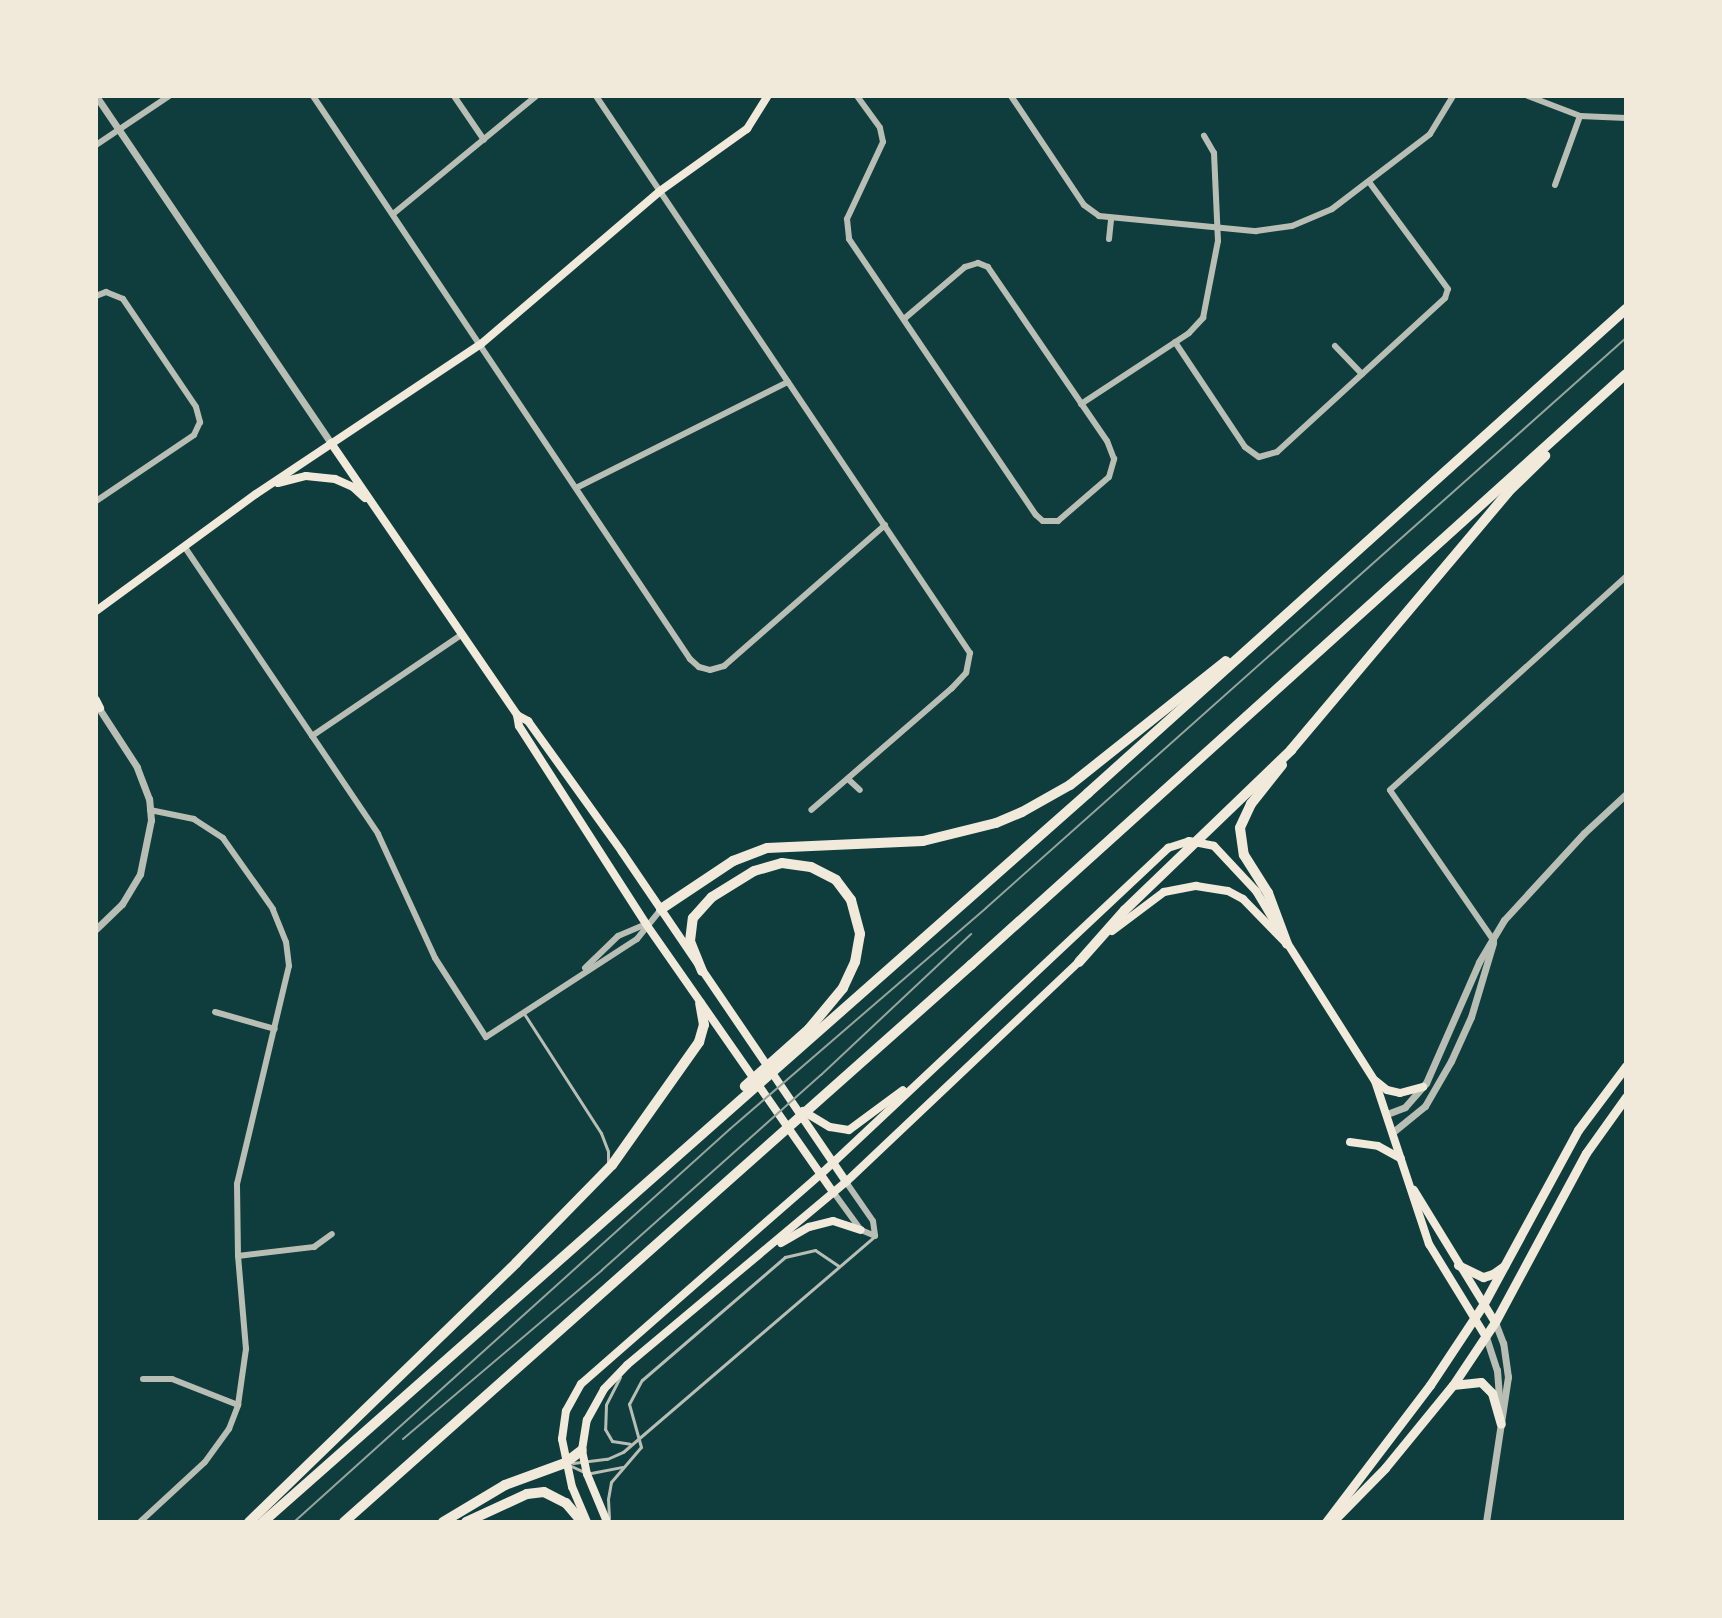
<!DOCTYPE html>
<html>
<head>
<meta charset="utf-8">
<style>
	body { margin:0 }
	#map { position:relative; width:1722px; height:1618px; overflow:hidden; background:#0f3d3e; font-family:"Nunito Sans",sans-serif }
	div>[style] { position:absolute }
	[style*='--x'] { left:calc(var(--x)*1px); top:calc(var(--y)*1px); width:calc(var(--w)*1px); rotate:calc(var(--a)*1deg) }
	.service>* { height:3px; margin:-1.5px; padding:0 1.5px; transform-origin:1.5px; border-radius:1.5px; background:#b8beb3 }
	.minor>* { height:6px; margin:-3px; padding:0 3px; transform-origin:3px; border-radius:3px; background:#b8beb3 }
	.tertiary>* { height:7px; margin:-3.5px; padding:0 3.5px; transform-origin:3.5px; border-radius:3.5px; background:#b8beb3 }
	.secondary>* { height:8px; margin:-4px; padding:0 4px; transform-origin:4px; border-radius:4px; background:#f1e9da }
	.primary>* { height:9px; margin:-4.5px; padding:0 4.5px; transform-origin:4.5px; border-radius:4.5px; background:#f1e9da }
	.motorway>* { height:10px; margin:-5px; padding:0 5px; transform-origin:5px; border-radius:5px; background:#f1e9da }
	.tram>* { height:2px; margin:-1px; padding:0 1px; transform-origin:1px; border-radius:1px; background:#97a49c }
	span { translate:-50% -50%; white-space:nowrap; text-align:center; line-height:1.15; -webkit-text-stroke:6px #f1e9da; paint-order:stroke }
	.frame { position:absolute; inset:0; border:98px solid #f1e9da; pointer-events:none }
</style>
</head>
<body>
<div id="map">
	<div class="service">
		<div style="--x:523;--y:1012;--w:144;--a:57.2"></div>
		<div style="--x:601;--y:1133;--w:19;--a:69"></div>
		<div style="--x:608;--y:1151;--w:14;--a:90"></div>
		<div style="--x:620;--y:1377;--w:31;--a:117"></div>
		<div style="--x:606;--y:1405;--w:24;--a:92"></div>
		<div style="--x:605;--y:1429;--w:14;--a:60"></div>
		<div style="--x:612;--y:1441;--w:18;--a:9"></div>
		<div style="--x:573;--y:1463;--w:34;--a:-7"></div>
		<div style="--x:607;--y:1459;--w:17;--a:-24"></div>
		<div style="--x:623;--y:1452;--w:332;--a:-40.6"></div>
		<div style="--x:569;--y:1465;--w:17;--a:25"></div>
		<div style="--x:591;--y:1473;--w:32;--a:-11"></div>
		<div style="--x:609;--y:1518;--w:19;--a:-93"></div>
		<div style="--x:608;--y:1499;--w:17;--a:-80"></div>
		<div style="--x:611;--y:1482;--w:46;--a:-49.4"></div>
		<div style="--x:641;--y:1447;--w:45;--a:-105.6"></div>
		<div style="--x:629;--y:1404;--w:27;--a:-62"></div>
		<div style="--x:642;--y:1380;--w:189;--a:-40.7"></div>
		<div style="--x:785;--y:1257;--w:31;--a:-13"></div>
		<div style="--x:815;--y:1250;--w:29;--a:34"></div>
	</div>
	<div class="minor">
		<div style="--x:313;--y:96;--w:678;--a:56.19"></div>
		<div style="--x:690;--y:659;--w:12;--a:42"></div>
		<div style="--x:699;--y:667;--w:11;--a:15"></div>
		<div style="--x:710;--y:670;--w:15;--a:-16"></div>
		<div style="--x:724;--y:666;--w:214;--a:-41.2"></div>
		<div style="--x:454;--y:96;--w:53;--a:55.7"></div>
		<div style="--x:596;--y:96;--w:671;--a:56.12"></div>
		<div style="--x:970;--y:653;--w:20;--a:101"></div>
		<div style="--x:966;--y:673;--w:21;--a:133"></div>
		<div style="--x:952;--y:688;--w:186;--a:139.1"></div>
		<div style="--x:857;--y:96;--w:39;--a:54"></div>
		<div style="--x:880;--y:128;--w:14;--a:78"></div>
		<div style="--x:883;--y:142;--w:85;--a:115.1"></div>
		<div style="--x:847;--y:219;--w:20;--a:84"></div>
		<div style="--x:849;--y:239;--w:333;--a:55.9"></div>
		<div style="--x:1036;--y:515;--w:9;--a:41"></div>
		<div style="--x:1043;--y:521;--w:15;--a:0"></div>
		<div style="--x:1058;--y:521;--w:67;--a:-40.8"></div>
		<div style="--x:1109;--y:477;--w:19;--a:-74"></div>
		<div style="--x:1114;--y:459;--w:19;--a:-111"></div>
		<div style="--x:1107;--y:441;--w:211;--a:-124.4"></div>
		<div style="--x:988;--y:267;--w:11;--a:-158"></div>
		<div style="--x:978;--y:263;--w:14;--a:163"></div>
		<div style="--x:965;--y:267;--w:80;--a:139.6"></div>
		<div style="--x:1011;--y:96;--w:131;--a:56.2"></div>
		<div style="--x:1084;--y:205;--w:19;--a:36"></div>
		<div style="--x:1099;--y:216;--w:158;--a:5.5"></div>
		<div style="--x:1256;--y:231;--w:36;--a:-8"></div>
		<div style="--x:1292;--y:226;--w:43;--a:-23"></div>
		<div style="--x:1332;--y:209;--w:123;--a:-37.4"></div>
		<div style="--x:1430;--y:134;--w:44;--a:-58.8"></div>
		<div style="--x:1528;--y:96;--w:56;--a:21"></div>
		<div style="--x:1580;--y:116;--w:46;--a:2.5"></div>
		<div style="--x:96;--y:145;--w:88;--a:-33.9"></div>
		<div style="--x:1555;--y:185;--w:73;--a:-70.1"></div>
		<div style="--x:393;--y:214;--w:185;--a:-39.5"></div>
		<div style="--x:1109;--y:239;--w:20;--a:-84"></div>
		<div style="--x:96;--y:296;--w:11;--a:-22"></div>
		<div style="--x:106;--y:292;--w:18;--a:22"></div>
		<div style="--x:123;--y:299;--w:130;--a:55.9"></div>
		<div style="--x:196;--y:407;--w:16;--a:75"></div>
		<div style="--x:200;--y:422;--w:14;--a:115"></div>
		<div style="--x:194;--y:435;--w:118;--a:146"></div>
		<div style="--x:1175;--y:342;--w:126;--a:56.3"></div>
		<div style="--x:1245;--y:447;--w:17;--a:36"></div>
		<div style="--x:1259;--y:457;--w:19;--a:-16"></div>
		<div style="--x:1277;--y:452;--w:228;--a:-42.5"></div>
		<div style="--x:1445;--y:298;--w:9;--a:-72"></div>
		<div style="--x:1448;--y:289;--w:133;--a:-126.4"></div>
		<div style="--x:1335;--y:346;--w:39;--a:46"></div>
		<div style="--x:1081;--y:404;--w:129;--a:-33.3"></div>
		<div style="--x:1189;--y:333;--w:21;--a:-47"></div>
		<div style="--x:1203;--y:318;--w:78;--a:-79"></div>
		<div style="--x:1218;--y:241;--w:88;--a:-92.6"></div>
		<div style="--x:1214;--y:153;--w:20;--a:-120"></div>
		<div style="--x:576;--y:488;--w:237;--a:-26.6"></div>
		<div style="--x:184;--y:546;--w:347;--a:56"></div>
		<div style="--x:378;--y:834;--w:136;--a:65.3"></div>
		<div style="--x:435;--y:958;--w:94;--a:57.2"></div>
		<div style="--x:486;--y:1037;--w:180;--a:-33"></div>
		<div style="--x:637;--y:939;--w:38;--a:-51"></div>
		<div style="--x:312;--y:736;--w:180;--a:-34.1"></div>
		<div style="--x:848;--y:779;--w:16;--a:43"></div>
		<div style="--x:1494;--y:941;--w:183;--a:-124.6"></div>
		<div style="--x:1390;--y:790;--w:318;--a:-42.1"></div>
		<div style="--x:585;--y:968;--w:46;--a:-44.1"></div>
		<div style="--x:618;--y:936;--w:30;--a:-23"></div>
		<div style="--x:215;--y:1012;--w:62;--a:15.8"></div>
		<div style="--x:846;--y:1182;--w:47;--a:55.3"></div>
		<div style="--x:873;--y:1221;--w:15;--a:82"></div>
		<div style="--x:834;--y:1193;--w:46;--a:53.9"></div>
		<div style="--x:861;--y:1230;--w:15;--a:23"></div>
		<div style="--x:238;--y:1256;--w:77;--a:-6.8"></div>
		<div style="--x:314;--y:1247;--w:22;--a:-36"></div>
		<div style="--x:143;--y:1379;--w:29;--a:0"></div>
		<div style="--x:172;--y:1379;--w:71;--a:21.5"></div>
		<div style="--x:140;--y:1522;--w:88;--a:-42.7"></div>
		<div style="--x:205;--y:1462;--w:41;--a:-54"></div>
		<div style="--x:229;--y:1429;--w:26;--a:-69"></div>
		<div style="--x:238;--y:1405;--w:57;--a:-81.9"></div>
		<div style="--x:246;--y:1349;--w:93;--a:-94.9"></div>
		<div style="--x:238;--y:1256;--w:72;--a:-90.8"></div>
		<div style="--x:237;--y:1184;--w:224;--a:-76.6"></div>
		<div style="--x:289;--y:966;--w:24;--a:-97"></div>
		<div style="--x:286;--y:942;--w:35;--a:-112"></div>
		<div style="--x:273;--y:909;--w:87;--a:-125.2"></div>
		<div style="--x:223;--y:838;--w:35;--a:-147"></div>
		<div style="--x:194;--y:819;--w:45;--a:-168.4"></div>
	</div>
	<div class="tertiary">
		<div style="--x:96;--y:96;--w:419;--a:55.9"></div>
		<div style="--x:96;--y:929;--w:36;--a:-44"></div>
		<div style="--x:122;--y:904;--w:35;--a:-59"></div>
		<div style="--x:140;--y:874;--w:55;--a:-78.5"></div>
		<div style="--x:151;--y:820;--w:21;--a:-95"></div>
		<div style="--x:149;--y:799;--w:34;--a:-111"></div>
		<div style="--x:137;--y:767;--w:72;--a:-123"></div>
		<div style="--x:1387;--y:1114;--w:19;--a:-21"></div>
		<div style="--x:1405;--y:1107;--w:32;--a:-49"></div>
		<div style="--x:1426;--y:1083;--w:132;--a:-66.3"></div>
		<div style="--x:1479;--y:962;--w:49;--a:-59.2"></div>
		<div style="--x:1504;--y:920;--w:118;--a:-47.4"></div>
		<div style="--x:1584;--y:833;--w:57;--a:-42.9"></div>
		<div style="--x:1393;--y:1132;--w:41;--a:-39.1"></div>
		<div style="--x:1425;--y:1106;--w:52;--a:-60"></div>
		<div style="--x:1451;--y:1061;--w:48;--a:-65.6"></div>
		<div style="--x:1471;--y:1017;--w:77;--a:-73.4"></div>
		<div style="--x:1486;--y:1337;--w:35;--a:72"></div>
		<div style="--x:1497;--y:1370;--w:40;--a:85.7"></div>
		<div style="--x:1486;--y:1522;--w:147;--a:-81.4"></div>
		<div style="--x:1508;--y:1377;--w:34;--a:-98"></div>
		<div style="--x:1503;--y:1343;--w:22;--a:-111"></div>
	</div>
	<div class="secondary">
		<div style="--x:331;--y:443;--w:330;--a:55.6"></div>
		<div style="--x:517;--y:715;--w:11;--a:80"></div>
		<div style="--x:519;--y:726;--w:235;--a:57.3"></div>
		<div style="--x:646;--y:924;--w:328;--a:55.1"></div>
		<div style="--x:278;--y:483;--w:29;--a:-14"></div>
		<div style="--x:306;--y:476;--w:29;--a:6"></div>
		<div style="--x:335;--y:479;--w:20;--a:24"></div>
		<div style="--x:353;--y:487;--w:16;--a:43"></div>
		<div style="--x:96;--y:611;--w:198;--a:-36.2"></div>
		<div style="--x:256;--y:494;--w:270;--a:-33.7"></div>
		<div style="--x:481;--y:344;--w:235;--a:-40.5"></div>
		<div style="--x:660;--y:191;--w:107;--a:-35.5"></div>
		<div style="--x:747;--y:129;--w:39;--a:-58"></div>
		<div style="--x:96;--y:700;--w:9;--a:63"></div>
		<div style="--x:517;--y:715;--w:13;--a:29"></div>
		<div style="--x:528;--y:721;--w:161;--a:54.3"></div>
		<div style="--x:622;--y:852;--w:399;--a:55.8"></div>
		<div style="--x:1112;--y:931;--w:65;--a:-36.9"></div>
		<div style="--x:1164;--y:892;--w:33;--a:-11"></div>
		<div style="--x:1196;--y:886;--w:32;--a:9"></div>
		<div style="--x:1228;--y:891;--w:17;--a:28"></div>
		<div style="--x:1243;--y:899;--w:59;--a:45.7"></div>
		<div style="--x:1286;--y:941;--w:166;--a:57.6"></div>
		<div style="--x:1375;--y:1081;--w:172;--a:71.7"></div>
		<div style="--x:1429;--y:1244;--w:109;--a:58.5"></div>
		<div style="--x:1376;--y:1081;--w:14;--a:39"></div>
		<div style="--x:1387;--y:1090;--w:13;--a:13"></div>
		<div style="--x:1400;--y:1093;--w:24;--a:-15"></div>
		<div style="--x:803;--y:1111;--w:31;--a:31"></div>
		<div style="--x:830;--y:1127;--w:19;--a:9"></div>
		<div style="--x:849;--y:1130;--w:67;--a:-36.5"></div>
		<div style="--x:1350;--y:1142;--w:28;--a:8"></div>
		<div style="--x:1378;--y:1146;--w:26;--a:29"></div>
		<div style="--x:1414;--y:1190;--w:155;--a:58.5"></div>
		<div style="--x:781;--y:1243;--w:32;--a:-30"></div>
		<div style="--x:809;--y:1227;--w:25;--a:-14"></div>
		<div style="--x:833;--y:1221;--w:29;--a:18"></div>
		<div style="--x:587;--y:1522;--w:38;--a:-113"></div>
		<div style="--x:572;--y:1487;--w:49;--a:-101.8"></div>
		<div style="--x:562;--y:1439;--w:28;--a:-82"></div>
		<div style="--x:566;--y:1411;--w:31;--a:-61"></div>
		<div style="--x:581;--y:1384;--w:317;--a:-41.2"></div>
		<div style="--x:820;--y:1175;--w:478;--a:-43.2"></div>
		<div style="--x:1168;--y:848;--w:22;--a:-18"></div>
		<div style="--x:1189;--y:841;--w:25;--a:11"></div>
		<div style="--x:1214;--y:846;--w:62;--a:47"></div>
		<div style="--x:1256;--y:891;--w:41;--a:59"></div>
		<div style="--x:607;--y:1522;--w:52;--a:-112.6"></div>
		<div style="--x:587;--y:1474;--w:25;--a:-102"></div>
		<div style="--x:582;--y:1450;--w:30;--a:-81"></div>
		<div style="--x:587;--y:1420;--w:35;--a:-61"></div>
		<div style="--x:604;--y:1389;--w:33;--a:-46"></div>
		<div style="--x:627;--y:1365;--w:285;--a:-39.9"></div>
		<div style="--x:846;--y:1182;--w:323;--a:-43.4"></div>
	</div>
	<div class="primary">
		<div style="--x:1458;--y:1265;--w:28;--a:26"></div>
		<div style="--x:1483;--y:1277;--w:10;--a:-17"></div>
		<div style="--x:1493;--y:1274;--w:14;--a:-36"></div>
		<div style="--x:1453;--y:1385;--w:28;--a:-6"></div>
		<div style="--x:1481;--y:1382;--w:16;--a:45"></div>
		<div style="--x:1492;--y:1393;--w:32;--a:74"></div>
		<div style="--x:1326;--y:1522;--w:172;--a:-52.8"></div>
		<div style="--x:1430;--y:1385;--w:96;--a:-56.5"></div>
		<div style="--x:1483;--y:1305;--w:199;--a:-61.5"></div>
		<div style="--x:1578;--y:1130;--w:80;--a:-53.1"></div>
		<div style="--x:1332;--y:1522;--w:76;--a:-45.5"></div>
		<div style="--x:1385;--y:1468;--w:107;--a:-50.7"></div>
		<div style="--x:1453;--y:1385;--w:76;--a:-56.3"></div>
		<div style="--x:1495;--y:1322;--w:192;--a:-61.7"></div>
		<div style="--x:1586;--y:1153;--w:69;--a:-54.5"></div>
	</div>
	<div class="motorway">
		<div style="--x:1282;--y:765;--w:50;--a:128.5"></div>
		<div style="--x:1251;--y:804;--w:26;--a:115"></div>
		<div style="--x:1240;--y:828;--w:27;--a:82"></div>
		<div style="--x:1244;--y:855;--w:45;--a:57.7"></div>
		<div style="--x:1268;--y:893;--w:54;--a:69.6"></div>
		<div style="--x:661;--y:909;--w:87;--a:-33.7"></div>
		<div style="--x:733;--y:861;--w:36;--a:-21"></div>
		<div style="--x:767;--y:848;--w:156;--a:-2.6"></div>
		<div style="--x:923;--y:841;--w:75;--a:-13.9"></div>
		<div style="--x:996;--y:823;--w:28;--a:-23"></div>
		<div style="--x:1022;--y:812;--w:55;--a:-29.4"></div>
		<div style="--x:1070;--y:785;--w:199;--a:-38.5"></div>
		<div style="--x:1079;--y:962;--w:69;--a:-48.5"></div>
		<div style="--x:1125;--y:910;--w:231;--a:-43.9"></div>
		<div style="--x:1291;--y:750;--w:337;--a:-49.9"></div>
		<div style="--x:1508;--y:492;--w:52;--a:-44.2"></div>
		<div style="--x:702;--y:971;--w:32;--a:-112"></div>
		<div style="--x:690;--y:941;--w:23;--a:-83"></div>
		<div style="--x:693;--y:918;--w:28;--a:-48"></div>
		<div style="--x:712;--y:897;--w:49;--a:-31.8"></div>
		<div style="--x:754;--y:871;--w:29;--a:-16"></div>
		<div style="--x:782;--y:863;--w:29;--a:8"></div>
		<div style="--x:811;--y:867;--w:28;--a:27"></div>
		<div style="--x:836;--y:880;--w:25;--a:53"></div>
		<div style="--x:851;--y:900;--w:35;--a:75"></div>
		<div style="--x:860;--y:934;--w:28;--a:100"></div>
		<div style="--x:855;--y:962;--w:29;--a:115"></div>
		<div style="--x:843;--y:988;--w:53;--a:129.7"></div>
		<div style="--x:809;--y:1029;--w:86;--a:138.3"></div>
		<div style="--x:249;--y:1522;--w:372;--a:-44.1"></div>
		<div style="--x:516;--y:1263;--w:137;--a:-45.6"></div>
		<div style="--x:612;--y:1165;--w:151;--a:-54.7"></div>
		<div style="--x:699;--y:1042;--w:18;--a:-74"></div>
		<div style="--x:704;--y:1025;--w:22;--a:-100"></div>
		<div style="--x:263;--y:1522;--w:1101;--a:-41.46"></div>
		<div style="--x:1088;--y:793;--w:724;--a:-41.98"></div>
		<div style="--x:344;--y:1522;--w:839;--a:-41.62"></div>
		<div style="--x:971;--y:965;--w:882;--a:-42.06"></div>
		<div style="--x:443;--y:1522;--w:72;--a:-30.8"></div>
		<div style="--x:505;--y:1485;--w:64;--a:-20.1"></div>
		<div style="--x:565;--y:1463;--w:21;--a:-37"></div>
		<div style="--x:466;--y:1522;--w:67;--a:-24.7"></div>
		<div style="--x:527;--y:1494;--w:17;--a:-7"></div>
		<div style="--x:544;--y:1492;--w:25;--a:27"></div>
		<div style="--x:566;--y:1503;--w:25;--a:50"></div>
	</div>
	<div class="tram">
		<div style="--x:403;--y:1439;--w:261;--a:-40.3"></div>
		<div style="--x:602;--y:1270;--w:293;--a:-41.7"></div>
		<div style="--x:821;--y:1075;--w:206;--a:-43.2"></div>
		<div style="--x:294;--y:1522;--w:587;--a:-42.03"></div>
		<div style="--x:730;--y:1129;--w:338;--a:-40.8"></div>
		<div style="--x:986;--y:908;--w:857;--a:-41.69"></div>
	</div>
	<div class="frame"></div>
</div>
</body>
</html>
